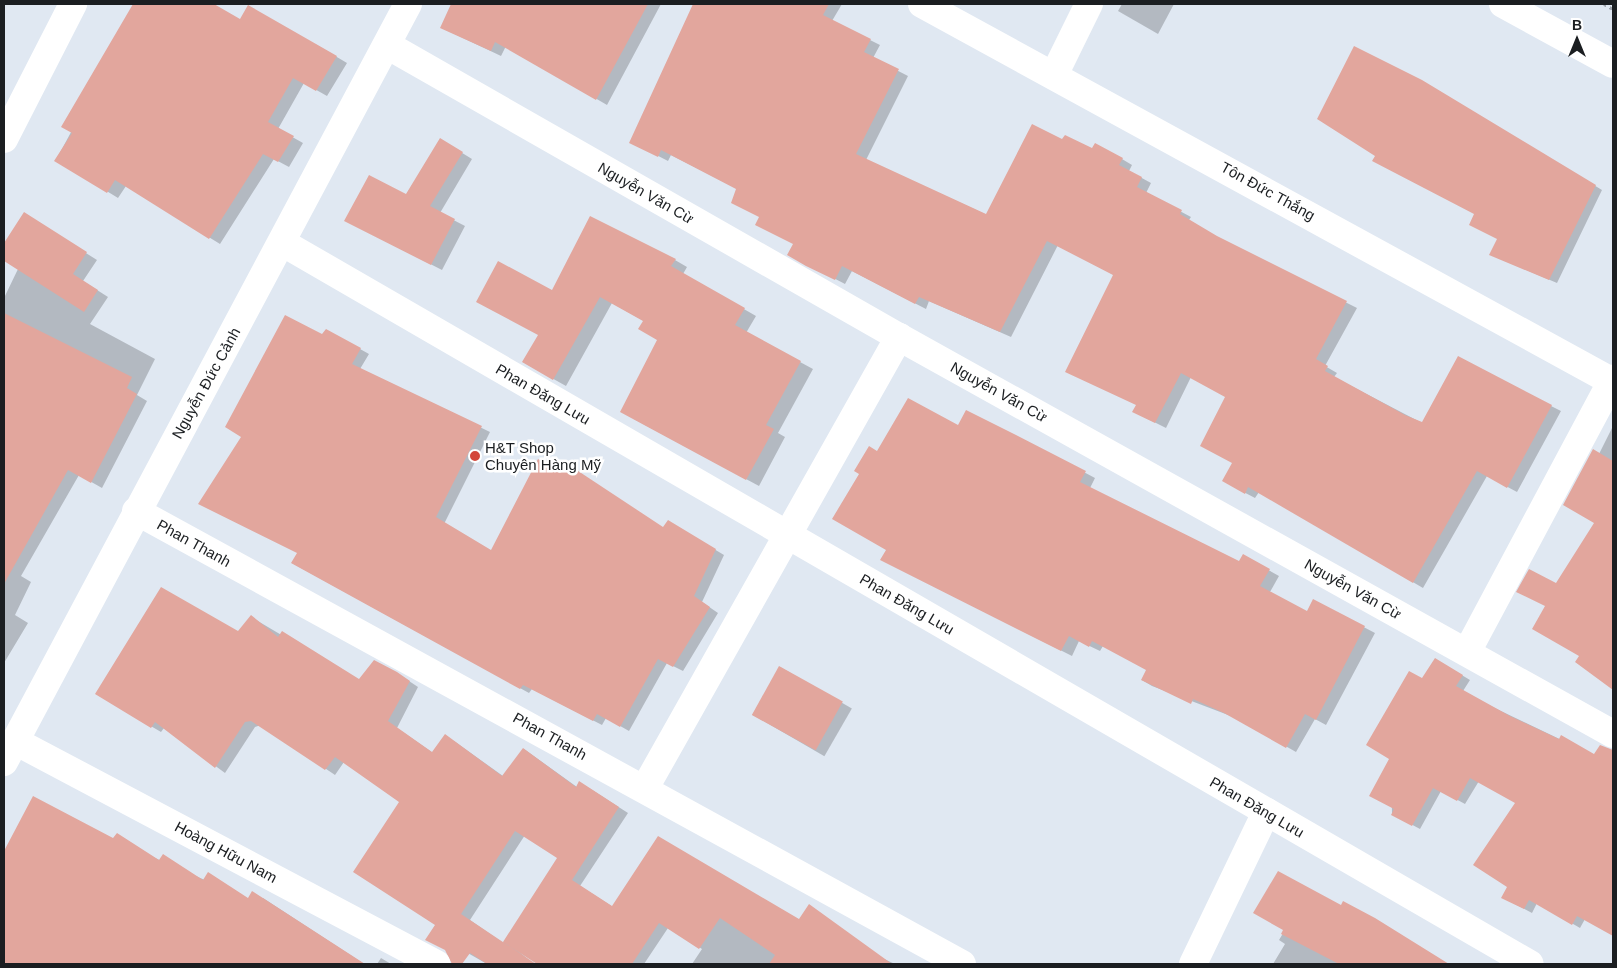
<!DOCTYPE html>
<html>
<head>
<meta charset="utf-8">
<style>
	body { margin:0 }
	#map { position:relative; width:1617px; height:968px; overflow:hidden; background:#e0e8f2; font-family:Helvetica,sans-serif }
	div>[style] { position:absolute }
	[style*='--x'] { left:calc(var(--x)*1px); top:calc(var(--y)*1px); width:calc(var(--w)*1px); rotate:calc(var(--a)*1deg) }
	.shadow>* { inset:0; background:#0003; transform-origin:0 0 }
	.building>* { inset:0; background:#e2a69d; transform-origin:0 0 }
	.path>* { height:3px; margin-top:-1.5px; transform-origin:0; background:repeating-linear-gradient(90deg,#9ea4ac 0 2.5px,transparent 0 6.5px) }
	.minor>* { height:28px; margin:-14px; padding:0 14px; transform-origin:14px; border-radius:14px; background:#fff }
	.dots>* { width:14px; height:14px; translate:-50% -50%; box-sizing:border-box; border:2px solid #fff; border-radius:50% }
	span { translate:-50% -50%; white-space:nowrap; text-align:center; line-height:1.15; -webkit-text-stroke:5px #fff; paint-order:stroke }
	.street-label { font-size:15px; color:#1b1e21 }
	.poi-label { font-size:15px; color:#1b1e21 }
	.left { translate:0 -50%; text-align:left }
	.frame { position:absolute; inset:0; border:5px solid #1b1e21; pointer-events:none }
	.north { position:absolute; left:1552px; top:15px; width:50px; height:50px; -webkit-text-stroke:4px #fff; paint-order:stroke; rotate:0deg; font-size:14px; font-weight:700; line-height:20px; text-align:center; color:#1b1e21 }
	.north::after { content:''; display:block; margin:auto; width:18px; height:22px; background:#1b1e21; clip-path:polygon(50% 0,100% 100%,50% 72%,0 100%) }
</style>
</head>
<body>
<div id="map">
	<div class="shadow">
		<div style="clip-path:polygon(140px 4px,212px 4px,306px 58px,315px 44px,347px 63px,327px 96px,304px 83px,278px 129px,303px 143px,289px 167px,274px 159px,220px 244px,126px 186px,118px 198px,56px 160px)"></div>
		<div style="clip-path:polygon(453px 4px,661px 4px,607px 105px,506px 46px,501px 56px,442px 28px)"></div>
		<div style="clip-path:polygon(694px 4px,777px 4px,785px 8px,787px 4px,842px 4px,832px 21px,880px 45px,873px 58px,908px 76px,866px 160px,987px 215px,1063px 141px,1122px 159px,1132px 165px,1129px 171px,1151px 183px,1146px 193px,1191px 217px,1189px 220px,1220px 239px,1357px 308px,1325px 366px,1337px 373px,1334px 377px,1422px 423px,1551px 406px,1561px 411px,1517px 492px,1487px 476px,1423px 588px,1259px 492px,1255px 498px,1234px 487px,1227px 397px,1191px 377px,1166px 428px,1144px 417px,1137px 405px,1114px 275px,1058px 245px,1011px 337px,929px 301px,926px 309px,852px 271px,845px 284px,799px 260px,794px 244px,760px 217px,738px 189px,671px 155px,668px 161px,631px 142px)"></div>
		<div style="clip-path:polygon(1122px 4px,1174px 4px,1158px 34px,1118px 11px)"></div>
		<div style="clip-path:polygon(1422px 81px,1602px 190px,1557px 283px,1498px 258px,1499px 239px,1475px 214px)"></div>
		<div style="clip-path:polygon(441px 140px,472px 159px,440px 213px,465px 226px,442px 270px,356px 226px,406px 195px)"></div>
		<div style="clip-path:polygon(24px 214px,97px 260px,83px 281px,108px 297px,90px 324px,155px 359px,137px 395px,147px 401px,102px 488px,79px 475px,21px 576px,31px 582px,15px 615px,28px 623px,4px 663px,4px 298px,18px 269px,4px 260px,4px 246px)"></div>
		<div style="clip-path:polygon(675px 260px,687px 267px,683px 274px,756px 316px,746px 333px,813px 369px,778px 433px,785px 437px,759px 486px,634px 419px,658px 340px,644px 321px,612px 303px,566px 386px,523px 362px,539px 335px,552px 292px)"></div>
		<div style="clip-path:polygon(326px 330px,369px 354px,360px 369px,490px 432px,444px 524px,491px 552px,664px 528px,669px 522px,724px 555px,702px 602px,718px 613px,683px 671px,667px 663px,629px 731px,606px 718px,602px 725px,532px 689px,529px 693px,292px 563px,298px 553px)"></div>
		<div style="clip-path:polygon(1613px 426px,1613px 688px,1576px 662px,1581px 655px,1557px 584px,1596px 522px,1599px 454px)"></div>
		<div style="clip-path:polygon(959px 427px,1016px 436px,1095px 478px,1090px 488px,1240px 563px,1243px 556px,1279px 576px,1270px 592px,1307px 613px,1314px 601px,1375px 633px,1326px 725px,1315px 719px,1296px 752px,1236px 718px,1152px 686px,1142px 680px,1148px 670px,1103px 646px,1100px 651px,1079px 641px,1072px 656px,882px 560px,888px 550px,877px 453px)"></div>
		<div style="clip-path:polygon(evenodd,251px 617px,359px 681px,406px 679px,418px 687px,397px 728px,433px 753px,454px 741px,503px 776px,524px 749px,577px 787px,589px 788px,628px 813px,580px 886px,613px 907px,799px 920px,895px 964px,692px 964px,702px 949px,668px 928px,644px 964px,539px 964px,517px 950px,530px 961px,528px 964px,487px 964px,431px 932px,436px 924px,400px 802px,344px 762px,335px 775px,261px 725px,255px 727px,225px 773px,164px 728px,161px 732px,96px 694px,238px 633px,251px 617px,525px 835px,559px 858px,503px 943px,470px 920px,525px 835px)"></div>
		<div style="clip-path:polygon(1435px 659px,1470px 680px,1463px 691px,1478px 700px,1595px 756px,1600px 748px,1613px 756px,1613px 935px,1585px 919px,1580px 928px,1537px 903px,1532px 913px,1511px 902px,1517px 802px,1479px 781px,1465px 804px,1441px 791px,1420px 829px,1392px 814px,1391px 758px,1422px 680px)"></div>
		<div style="left:780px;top:667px;width:83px;height:55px;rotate:30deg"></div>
		<div style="clip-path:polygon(114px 840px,248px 899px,263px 898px,364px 964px,21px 961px,4px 964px,4px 872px,19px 846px)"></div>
		<div style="clip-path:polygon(1341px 907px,1385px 925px,1444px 964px,1358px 964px,1349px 959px,1347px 964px,1273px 964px,1285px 944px,1279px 940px,1285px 930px)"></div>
		<div style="clip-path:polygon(381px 958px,391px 964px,392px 964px,377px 964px)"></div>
	</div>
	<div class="building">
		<div style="clip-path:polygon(133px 4px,214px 4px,240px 19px,248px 5px,337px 56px,316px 91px,293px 78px,268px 122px,294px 136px,278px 162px,263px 154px,209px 239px,115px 180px,107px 193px,54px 161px,72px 133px,61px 127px)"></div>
		<div style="clip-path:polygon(451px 4px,648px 4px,596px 100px,495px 42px,491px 51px,440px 28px)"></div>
		<div style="clip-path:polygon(693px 4px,829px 4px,823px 15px,871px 39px,864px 52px,899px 69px,856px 154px,986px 214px,1032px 124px,1062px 139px,1065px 135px,1092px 148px,1095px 143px,1123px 158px,1119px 165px,1142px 177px,1137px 187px,1182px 210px,1180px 214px,1217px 236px,1347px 301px,1316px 359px,1328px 366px,1325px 371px,1405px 415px,1422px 422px,1458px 356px,1552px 405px,1507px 488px,1477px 471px,1413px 583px,1248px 487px,1245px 494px,1222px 481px,1232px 463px,1200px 446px,1225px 397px,1181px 373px,1155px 423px,1132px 412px,1136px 405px,1065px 372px,1113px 275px,1047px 241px,1000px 332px,919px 297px,915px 304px,842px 266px,835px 280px,806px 266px,787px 255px,793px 244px,755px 225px,759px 217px,731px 203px,736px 189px,661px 150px,658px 157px,629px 143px)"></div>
		<div style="clip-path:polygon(1354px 46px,1422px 80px,1596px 185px,1549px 280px,1489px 255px,1497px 239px,1469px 225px,1474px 214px,1372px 161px,1375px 156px,1317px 119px)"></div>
		<div style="clip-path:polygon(440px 138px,463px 152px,430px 206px,455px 219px,431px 265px,344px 221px,369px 175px,406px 194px)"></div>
		<div style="clip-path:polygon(24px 212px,87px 252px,73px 274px,98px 290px,84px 312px,4px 261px,4px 243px)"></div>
		<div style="clip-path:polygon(590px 216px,676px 259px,671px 266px,745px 308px,735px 325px,801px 361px,766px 425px,774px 429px,746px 480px,620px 412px,657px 340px,638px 329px,643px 321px,600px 297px,553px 380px,522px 362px,538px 335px,476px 302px,498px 261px,552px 290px)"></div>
		<div style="clip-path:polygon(4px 313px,132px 377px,127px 388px,137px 394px,91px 483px,68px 470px,4px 584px)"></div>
		<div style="clip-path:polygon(285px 315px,322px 334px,326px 329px,361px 348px,352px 364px,482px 426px,436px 517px,491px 550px,538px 459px,558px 470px,563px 461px,663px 527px,668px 520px,716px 549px,694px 596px,710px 607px,673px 667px,658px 659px,620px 727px,597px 714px,593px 721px,523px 685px,520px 689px,291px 563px,297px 553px,198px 504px,241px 437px,225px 427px)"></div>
		<div style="clip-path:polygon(908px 398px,958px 425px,966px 410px,1016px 435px,1086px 471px,1080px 482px,1239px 561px,1243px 554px,1270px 569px,1260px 586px,1307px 611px,1313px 599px,1365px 626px,1316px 720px,1305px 714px,1286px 748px,1224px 713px,1193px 699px,1191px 704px,1141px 680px,1146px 670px,1092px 641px,1089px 647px,1069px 636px,1061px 651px,880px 560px,886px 550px,832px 519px,859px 474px,854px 471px,869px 446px,877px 451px)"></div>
		<div style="clip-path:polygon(1593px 449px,1613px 461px,1613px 690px,1575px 662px,1579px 656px,1532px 629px,1545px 606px,1516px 592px,1529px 569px,1556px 583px,1594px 523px,1563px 505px)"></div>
		<div style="clip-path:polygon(161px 587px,238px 631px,251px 615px,278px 637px,282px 631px,359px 679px,374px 660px,397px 672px,410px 681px,388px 721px,432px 752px,445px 734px,502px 776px,523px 748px,576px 787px,579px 781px,619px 807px,572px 880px,612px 906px,658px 836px,799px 919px,809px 904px,892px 964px,769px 964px,775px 955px,720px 918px,699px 949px,659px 923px,632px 964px,537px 964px,503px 942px,557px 858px,515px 831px,461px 914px,536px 964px,487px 964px,470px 953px,462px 964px,452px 964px,445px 950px,425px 940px,435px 925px,353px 872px,399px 802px,335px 757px,325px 770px,251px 721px,245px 722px,215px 768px,155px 722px,151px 728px,95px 694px)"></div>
		<div style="clip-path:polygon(1435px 658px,1463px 675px,1456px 686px,1510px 716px,1559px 739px,1561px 735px,1594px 754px,1600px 745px,1613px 750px,1613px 936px,1577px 916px,1572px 925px,1529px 900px,1524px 909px,1501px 898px,1507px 887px,1473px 865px,1515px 803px,1470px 778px,1457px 801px,1433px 788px,1412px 826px,1391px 815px,1394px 809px,1369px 796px,1389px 759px,1366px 745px,1409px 671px,1422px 678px)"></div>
		<div style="left:779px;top:666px;width:73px;height:56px;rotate:29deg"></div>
		<div style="clip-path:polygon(33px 796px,113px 838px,117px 833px,159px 860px,163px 854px,203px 880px,208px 872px,248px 898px,252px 891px,365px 964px,4px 964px,4px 851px)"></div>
		<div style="clip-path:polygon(1278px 871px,1341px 905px,1343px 901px,1375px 918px,1449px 964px,1339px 964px,1281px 934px,1283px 930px,1253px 913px)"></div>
	</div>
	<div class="path">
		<div style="--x:1604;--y:4;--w:10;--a:29"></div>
	</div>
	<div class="minor">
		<div style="--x:922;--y:4;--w:788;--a:28.68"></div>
		<div style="--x:1503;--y:4;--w:125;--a:28.6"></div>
		<div style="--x:387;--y:45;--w:589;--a:29.7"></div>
		<div style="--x:899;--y:337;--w:817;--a:29.08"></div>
		<div style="--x:1055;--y:73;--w:77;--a:-63.8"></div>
		<div style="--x:4;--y:139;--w:152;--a:-62.9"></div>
		<div style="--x:283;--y:243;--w:1440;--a:30.04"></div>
		<div style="--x:136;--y:511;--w:942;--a:28.74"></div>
		<div style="--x:1467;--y:652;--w:310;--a:-61.9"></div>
		<div style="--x:15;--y:741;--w:477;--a:27.9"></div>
		<div style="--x:4;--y:762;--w:859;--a:-61.94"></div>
		<div style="--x:645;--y:788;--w:518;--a:-60.61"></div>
		<div style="--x:1193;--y:964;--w:169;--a:-64.3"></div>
	</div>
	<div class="dots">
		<div style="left:475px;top:456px;background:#d3463a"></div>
	</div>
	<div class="street-label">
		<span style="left:1268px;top:191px;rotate:29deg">Tôn Đức Thắng</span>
		<span style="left:646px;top:193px;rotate:30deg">Nguyễn Văn Cừ</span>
		<span style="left:206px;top:383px;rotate:-61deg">Nguyễn Đức Cảnh</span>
		<span style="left:999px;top:392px;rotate:29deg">Nguyễn Văn Cừ</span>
		<span style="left:543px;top:394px;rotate:30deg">Phan Đăng Lưu</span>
		<span style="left:194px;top:543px;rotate:29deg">Phan Thanh</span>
		<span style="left:1353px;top:589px;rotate:29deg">Nguyễn Văn Cừ</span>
		<span style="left:907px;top:604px;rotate:30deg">Phan Đăng Lưu</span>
		<span style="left:550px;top:736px;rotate:29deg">Phan Thanh</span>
		<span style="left:1257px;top:807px;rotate:30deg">Phan Đăng Lưu</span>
		<span style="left:226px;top:852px;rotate:28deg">Hoàng Hữu Nam</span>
	</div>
	<div class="poi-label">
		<span class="left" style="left:485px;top:456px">H&amp;T Shop<br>Chuyên Hàng Mỹ</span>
	</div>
	<div class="frame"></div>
	<div class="north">B</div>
</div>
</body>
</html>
